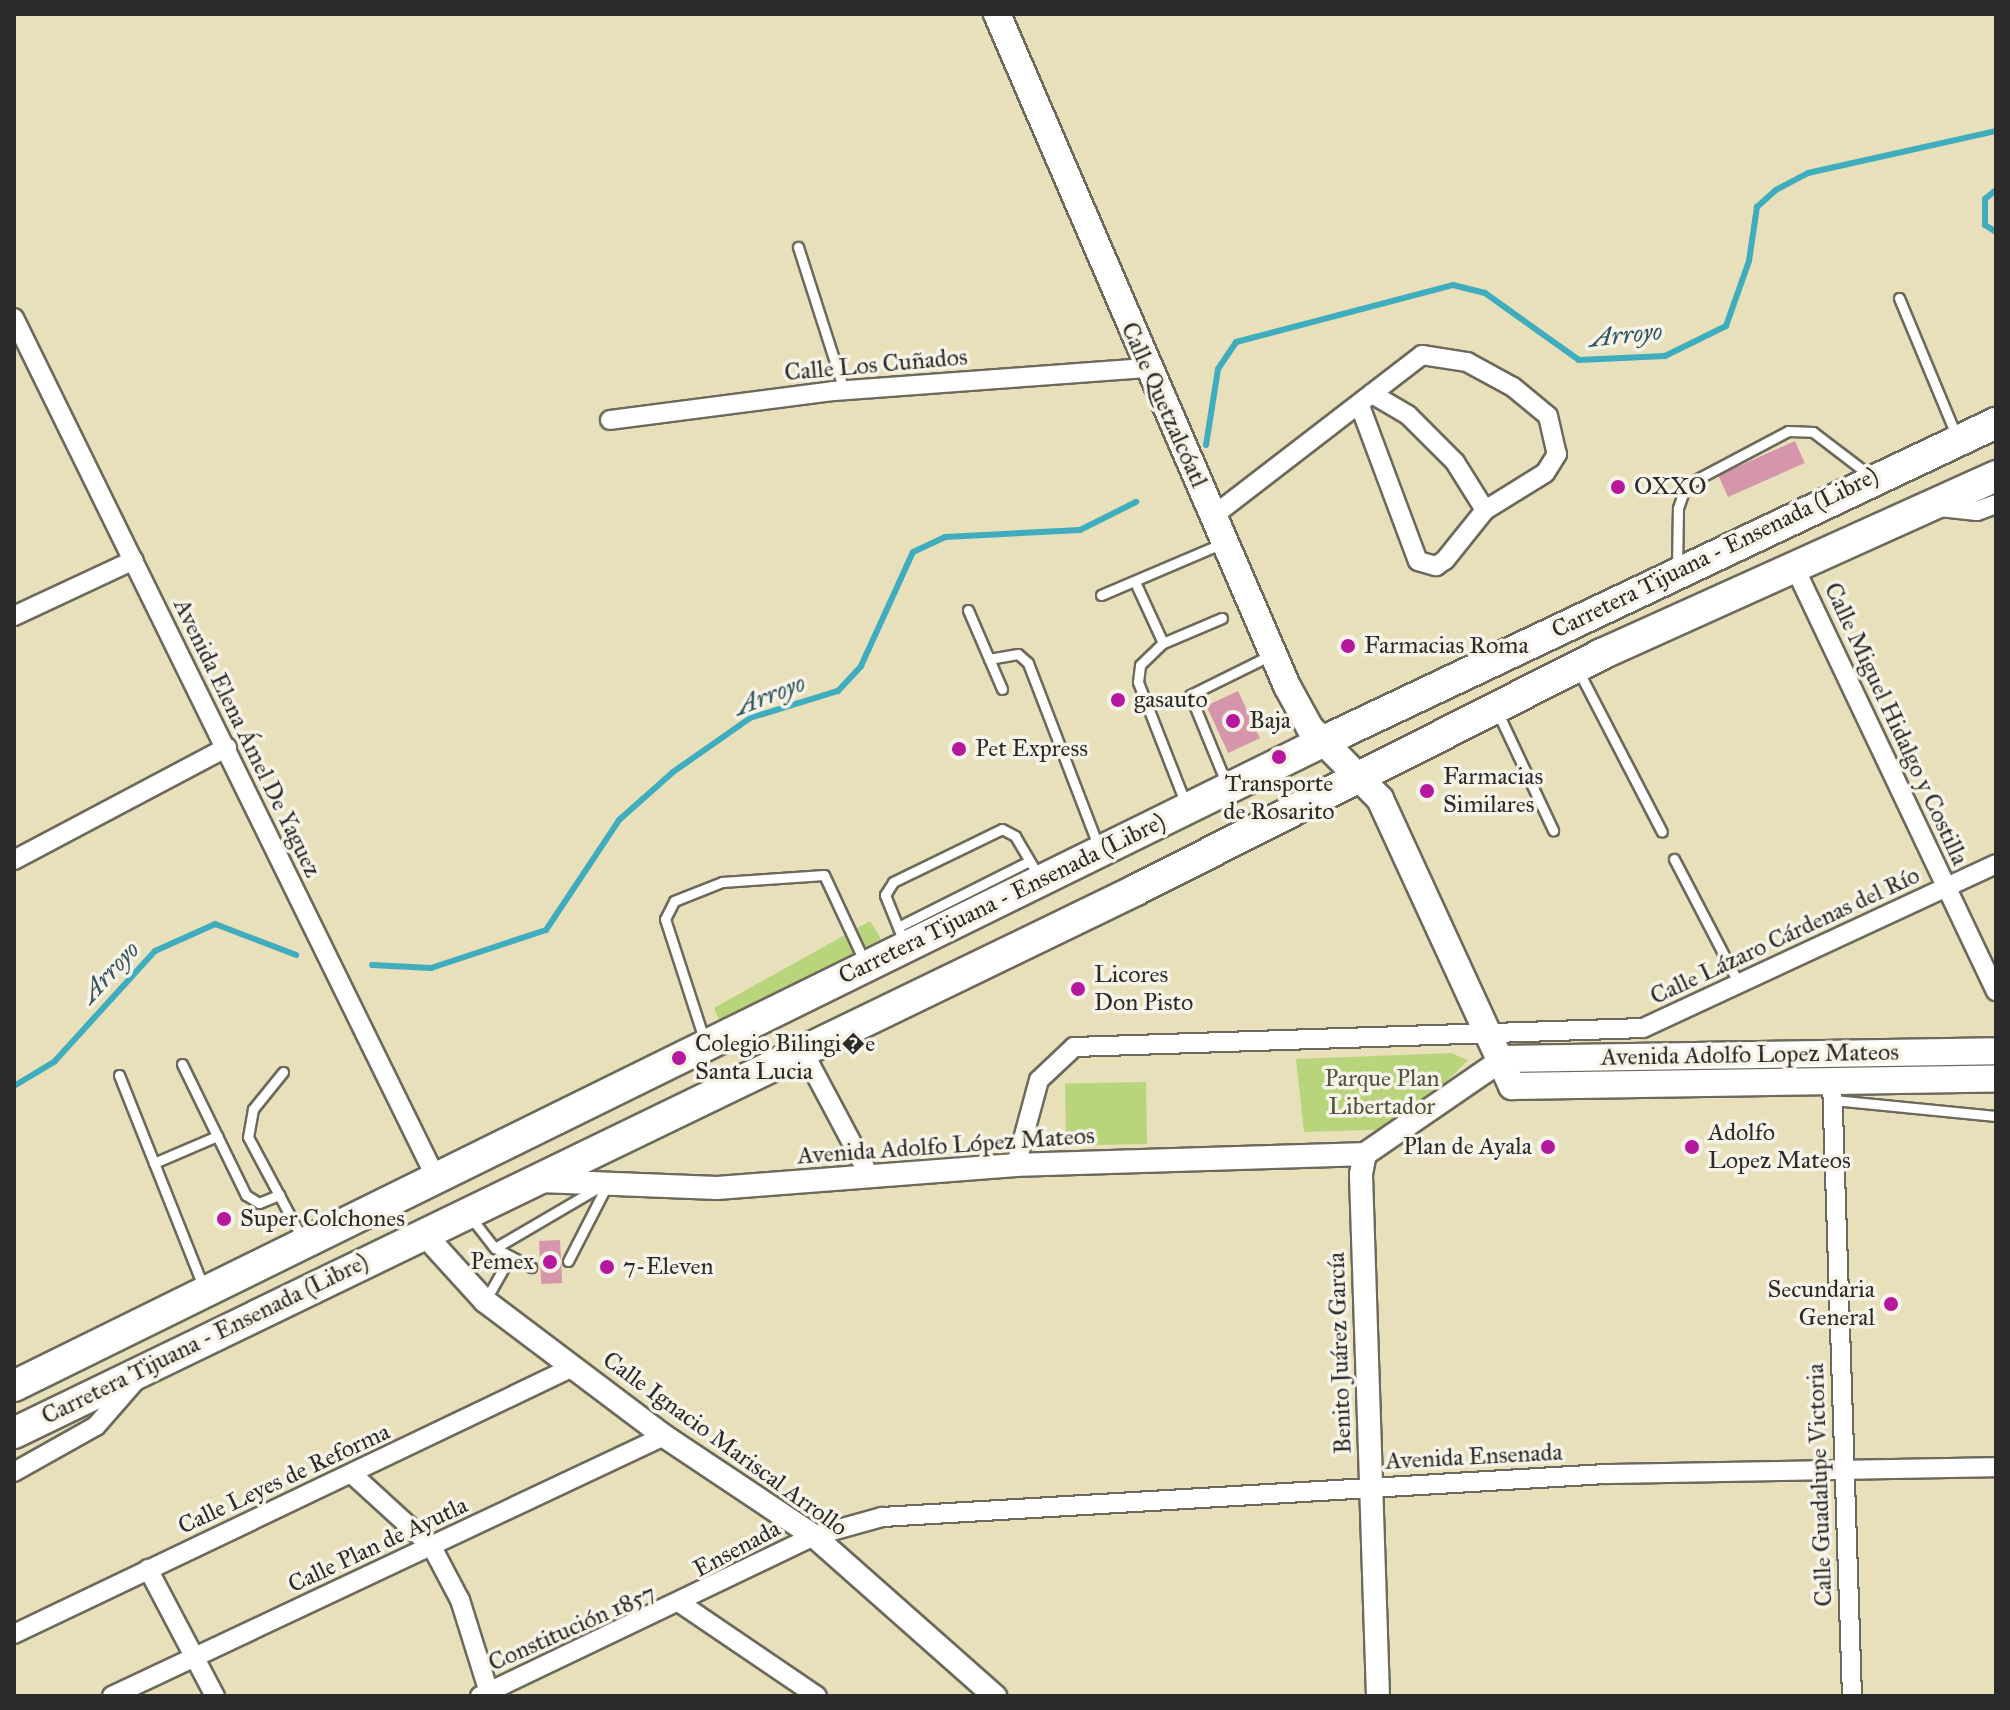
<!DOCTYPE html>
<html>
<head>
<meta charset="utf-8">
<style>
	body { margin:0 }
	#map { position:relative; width:2010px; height:1710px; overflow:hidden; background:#e7e0ba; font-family:"IM FELL Great Primer",serif }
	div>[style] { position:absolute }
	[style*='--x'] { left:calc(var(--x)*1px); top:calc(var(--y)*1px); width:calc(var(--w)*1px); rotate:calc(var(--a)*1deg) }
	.green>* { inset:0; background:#b9d57b; transform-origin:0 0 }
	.stream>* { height:6px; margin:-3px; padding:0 3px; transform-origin:3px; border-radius:3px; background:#40adbe }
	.building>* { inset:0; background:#d596ab; transform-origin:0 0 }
	.roads { filter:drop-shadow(2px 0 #6d6a5d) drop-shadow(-2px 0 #6d6a5d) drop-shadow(0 2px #6d6a5d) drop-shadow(0 -2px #6d6a5d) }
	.service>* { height:9px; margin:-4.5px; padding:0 4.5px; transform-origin:4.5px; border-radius:4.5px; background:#fff }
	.minor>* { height:18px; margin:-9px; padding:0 9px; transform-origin:9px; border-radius:9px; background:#fff }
	.tertiary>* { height:22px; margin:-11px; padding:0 11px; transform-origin:11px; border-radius:11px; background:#fff }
	.secondary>* { height:26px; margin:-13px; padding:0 13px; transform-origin:13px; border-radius:13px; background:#fff }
	.trunk>* { height:30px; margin:-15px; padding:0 15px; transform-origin:15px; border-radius:15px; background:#fff }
	.dots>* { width:22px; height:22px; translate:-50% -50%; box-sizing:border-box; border:4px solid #f7f3e8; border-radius:50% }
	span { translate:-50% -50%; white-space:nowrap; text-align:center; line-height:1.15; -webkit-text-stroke:7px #f7f3e8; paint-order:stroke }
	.street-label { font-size:24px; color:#2b2b2b }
	.poi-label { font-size:24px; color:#2b2b2b }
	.left { translate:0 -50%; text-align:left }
	.right { translate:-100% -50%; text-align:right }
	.park-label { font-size:24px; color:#4e563f }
	.water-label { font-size:26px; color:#32585e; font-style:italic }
	.frame { position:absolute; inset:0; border:16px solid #2b2b2b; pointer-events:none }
</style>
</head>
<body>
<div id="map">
	<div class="green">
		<div style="clip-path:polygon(870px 921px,881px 939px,720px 1022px,714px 1008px)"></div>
		<div style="clip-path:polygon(1451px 1053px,1468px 1060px,1400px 1129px,1304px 1132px,1296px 1059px)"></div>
		<div style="left:1146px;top:1082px;width:62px;height:81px;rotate:89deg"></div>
	</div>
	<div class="stream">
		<div style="--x:1996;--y:190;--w:14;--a:141"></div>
		<div style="--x:1985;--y:199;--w:26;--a:90"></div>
		<div style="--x:1985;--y:225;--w:13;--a:32"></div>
		<div style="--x:1206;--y:445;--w:77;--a:-81"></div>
		<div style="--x:1218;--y:369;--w:32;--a:-56"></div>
		<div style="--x:1236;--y:342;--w:224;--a:-14.7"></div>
		<div style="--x:1453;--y:285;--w:33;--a:14"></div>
		<div style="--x:1485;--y:293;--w:115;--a:35.5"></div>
		<div style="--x:1579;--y:360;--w:86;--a:-2.7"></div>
		<div style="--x:1665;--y:356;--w:68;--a:-26.2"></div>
		<div style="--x:1726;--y:326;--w:69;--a:-70.5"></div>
		<div style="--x:1749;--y:261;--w:55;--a:-81.6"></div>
		<div style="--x:1757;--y:207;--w:25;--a:-42"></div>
		<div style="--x:1776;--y:190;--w:36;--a:-28"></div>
		<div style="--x:1808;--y:173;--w:193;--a:-12.6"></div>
		<div style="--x:372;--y:965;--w:59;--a:2.9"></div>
		<div style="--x:431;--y:968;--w:121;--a:-18.3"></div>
		<div style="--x:546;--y:930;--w:132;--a:-56.4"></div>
		<div style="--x:619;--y:820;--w:72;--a:-41.6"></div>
		<div style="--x:673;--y:772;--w:94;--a:-35"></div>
		<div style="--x:750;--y:718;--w:92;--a:-17.1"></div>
		<div style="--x:838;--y:691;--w:34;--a:-47"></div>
		<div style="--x:861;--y:666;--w:125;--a:-65.5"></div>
		<div style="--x:913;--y:552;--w:35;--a:-25"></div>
		<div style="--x:945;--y:537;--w:135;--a:-3"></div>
		<div style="--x:1080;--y:530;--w:63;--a:-26.6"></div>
		<div style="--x:14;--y:1086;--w:47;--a:-31"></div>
		<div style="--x:54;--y:1062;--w:150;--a:-47.7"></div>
		<div style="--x:155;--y:951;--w:66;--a:-24.2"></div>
		<div style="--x:215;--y:924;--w:87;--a:20.9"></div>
	</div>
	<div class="building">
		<div style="left:1795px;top:441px;width:24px;height:84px;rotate:66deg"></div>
		<div style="left:1238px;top:691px;width:52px;height:35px;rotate:65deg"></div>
		<div style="left:560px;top:1240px;width:43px;height:21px;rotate:87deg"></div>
	</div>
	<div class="roads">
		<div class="service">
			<div style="--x:798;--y:247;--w:150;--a:72.2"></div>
			<div style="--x:1899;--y:298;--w:148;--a:67.4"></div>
			<div style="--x:1677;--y:569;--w:61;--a:-89.1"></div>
			<div style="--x:1678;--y:508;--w:24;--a:-71"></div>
			<div style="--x:1686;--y:485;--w:115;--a:-27.9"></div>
			<div style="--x:1788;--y:431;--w:25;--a:2"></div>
			<div style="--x:1813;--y:432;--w:74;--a:37.3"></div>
			<div style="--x:1135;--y:582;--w:67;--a:65.3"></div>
			<div style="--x:1101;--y:595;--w:133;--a:-23.1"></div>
			<div style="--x:968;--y:610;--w:86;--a:66.7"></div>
			<div style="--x:989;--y:659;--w:29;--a:-10"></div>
			<div style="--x:1018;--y:654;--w:13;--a:42"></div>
			<div style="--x:1028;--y:663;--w:195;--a:69"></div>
			<div style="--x:1578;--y:670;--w:182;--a:62.6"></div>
			<div style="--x:1497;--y:711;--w:132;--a:64.8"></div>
			<div style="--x:1227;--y:785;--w:97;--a:-112.3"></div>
			<div style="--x:1190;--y:695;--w:90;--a:-26.3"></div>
			<div style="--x:1185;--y:802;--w:129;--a:-111.4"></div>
			<div style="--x:1138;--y:682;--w:17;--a:-83"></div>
			<div style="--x:1140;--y:665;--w:32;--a:-44"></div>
			<div style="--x:1163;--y:643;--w:64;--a:-23"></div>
			<div style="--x:1674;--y:859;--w:141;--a:62.5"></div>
			<div style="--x:898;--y:927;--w:147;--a:-26.7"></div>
			<div style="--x:904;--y:942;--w:51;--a:-112"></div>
			<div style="--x:885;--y:895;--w:15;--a:-58"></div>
			<div style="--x:893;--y:882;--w:121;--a:-25.9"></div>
			<div style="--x:1002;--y:829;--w:15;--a:28"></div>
			<div style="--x:1015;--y:836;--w:45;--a:59.5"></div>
			<div style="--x:704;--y:1039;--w:126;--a:-108"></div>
			<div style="--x:665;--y:919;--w:20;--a:-63"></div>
			<div style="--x:674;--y:901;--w:52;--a:-21.6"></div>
			<div style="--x:722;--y:882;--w:102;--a:-3.9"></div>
			<div style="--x:824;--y:875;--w:97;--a:65"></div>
			<div style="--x:182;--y:1064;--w:146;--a:64"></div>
			<div style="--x:246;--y:1195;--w:15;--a:32"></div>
			<div style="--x:259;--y:1203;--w:22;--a:-22"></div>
			<div style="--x:283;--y:1072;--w:48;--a:129"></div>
			<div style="--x:253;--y:1109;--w:28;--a:100"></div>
			<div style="--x:248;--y:1137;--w:115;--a:61.9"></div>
			<div style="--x:119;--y:1075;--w:95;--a:68.3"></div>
			<div style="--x:1833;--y:1100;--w:164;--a:5.6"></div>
			<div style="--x:472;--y:1219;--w:37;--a:52"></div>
			<div style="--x:495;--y:1248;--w:41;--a:27.8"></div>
			<div style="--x:495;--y:1248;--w:117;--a:-30.3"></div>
			<div style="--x:568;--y:1261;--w:85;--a:-62.8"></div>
			<div style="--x:203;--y:1286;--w:132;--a:-111.7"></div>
			<div style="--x:154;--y:1163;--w:69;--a:-23.2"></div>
			<div style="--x:485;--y:1301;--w:51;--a:-60.4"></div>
		</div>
		<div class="minor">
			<div style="--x:14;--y:318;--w:958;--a:63.86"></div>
			<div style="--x:1360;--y:406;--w:165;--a:69.5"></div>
			<div style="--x:1418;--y:561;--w:19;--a:16"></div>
			<div style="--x:1436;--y:566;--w:11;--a:-34"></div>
			<div style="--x:1445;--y:560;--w:64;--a:-51.3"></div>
			<div style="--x:610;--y:420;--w:225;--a:-7.4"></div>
			<div style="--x:833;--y:391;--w:315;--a:-4.2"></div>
			<div style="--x:1931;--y:506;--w:46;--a:6.2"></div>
			<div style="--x:1977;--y:511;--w:20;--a:-20"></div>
			<div style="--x:1213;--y:516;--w:264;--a:-37.6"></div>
			<div style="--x:1422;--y:355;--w:46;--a:8.8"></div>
			<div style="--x:1467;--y:362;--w:52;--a:28.5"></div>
			<div style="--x:1513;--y:387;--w:45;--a:39.6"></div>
			<div style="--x:1548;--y:416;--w:39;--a:77"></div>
			<div style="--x:1557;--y:454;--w:22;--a:122"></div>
			<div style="--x:1545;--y:473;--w:70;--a:148.3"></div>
			<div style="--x:1485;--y:510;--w:57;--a:-122"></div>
			<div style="--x:1455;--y:462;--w:66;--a:-135"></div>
			<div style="--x:1408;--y:415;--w:42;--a:-149.7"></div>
			<div style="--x:1793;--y:564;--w:473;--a:64.6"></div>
			<div style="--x:14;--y:616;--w:132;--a:-25"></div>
			<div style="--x:14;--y:860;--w:241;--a:-27.9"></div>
			<div style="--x:803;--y:1051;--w:140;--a:62"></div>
			<div style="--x:1832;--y:1081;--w:615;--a:88.14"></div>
			<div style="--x:1016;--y:1165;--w:88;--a:-74.9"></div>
			<div style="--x:1039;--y:1080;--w:48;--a:-43.3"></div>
			<div style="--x:1074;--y:1047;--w:569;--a:-1.91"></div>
			<div style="--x:1643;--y:1028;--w:389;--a:-24.9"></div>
			<div style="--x:14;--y:1472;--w:94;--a:-29.3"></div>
			<div style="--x:96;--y:1426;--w:62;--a:-48.9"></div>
			<div style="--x:352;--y:1474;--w:108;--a:42.4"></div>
			<div style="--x:432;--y:1547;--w:60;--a:62.2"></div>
			<div style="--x:460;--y:1600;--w:101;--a:72.6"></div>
			<div style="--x:148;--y:1569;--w:144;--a:62.2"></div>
			<div style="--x:683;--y:1605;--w:162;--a:34.2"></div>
			<div style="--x:14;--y:1634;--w:619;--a:-25.53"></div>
			<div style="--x:112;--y:1696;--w:610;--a:-25.22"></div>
			<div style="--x:480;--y:1696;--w:370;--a:-25.6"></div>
			<div style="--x:814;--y:1536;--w:71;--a:-15.6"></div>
			<div style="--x:882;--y:1517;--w:724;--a:-3.4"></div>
			<div style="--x:1605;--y:1474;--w:391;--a:-1"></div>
		</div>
		<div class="tertiary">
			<div style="--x:540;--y:1181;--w:177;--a:2.3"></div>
			<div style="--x:717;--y:1188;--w:300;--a:-4.4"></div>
			<div style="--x:1016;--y:1165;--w:349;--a:-1.8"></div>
			<div style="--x:424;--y:1234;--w:91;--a:47.7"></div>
			<div style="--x:485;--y:1301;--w:224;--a:37"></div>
			<div style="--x:664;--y:1436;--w:180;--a:33.7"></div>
			<div style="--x:814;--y:1536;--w:242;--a:41.5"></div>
			<div style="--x:1378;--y:1696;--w:522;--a:-91.87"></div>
			<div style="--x:1361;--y:1174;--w:20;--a:-79"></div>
			<div style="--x:1365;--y:1154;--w:168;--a:-34.5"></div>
		</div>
		<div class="secondary">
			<div style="--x:997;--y:14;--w:732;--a:66.66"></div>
			<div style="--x:1287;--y:686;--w:48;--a:61.3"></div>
			<div style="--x:1310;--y:728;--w:100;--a:45.4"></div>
			<div style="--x:1380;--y:799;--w:316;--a:65.3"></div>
			<div style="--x:1512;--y:1086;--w:484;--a:-0.9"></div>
			<div style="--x:1503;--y:1059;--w:493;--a:-0.9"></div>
		</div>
		<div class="trunk">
			<div style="--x:14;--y:1386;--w:1458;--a:-26.21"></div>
			<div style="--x:1322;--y:742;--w:746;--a:-25.33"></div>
			<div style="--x:14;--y:1433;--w:1246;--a:-25.82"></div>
			<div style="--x:1136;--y:890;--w:522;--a:-26.86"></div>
			<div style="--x:1602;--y:654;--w:432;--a:-24.3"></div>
		</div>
	</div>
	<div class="dots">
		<div style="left:1618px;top:487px;background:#b5179e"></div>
		<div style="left:1348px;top:646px;background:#b5179e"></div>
		<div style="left:1118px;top:700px;background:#b5179e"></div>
		<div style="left:1233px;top:721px;background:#b5179e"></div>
		<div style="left:959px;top:749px;background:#b5179e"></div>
		<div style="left:1279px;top:757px;background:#b5179e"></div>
		<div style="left:1427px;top:791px;background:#b5179e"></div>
		<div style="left:1078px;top:989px;background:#b5179e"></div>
		<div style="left:679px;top:1058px;background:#b5179e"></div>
		<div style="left:1548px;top:1147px;background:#b5179e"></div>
		<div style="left:1692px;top:1147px;background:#b5179e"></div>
		<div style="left:224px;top:1219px;background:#b5179e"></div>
		<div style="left:550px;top:1262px;background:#b5179e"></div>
		<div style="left:607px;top:1267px;background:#b5179e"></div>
		<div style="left:1891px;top:1304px;background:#b5179e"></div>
	</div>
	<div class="street-label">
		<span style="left:876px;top:365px;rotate:-5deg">Calle Los Cuñados</span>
		<span style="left:1164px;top:405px;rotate:66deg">Calle Quetzalcóatl</span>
		<span style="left:1715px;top:553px;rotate:-26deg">Carretera Tijuana - Ensenada (Libre)</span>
		<span style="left:1896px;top:724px;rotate:65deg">Calle Miguel Hidalgo y Costilla</span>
		<span style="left:247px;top:738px;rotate:64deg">Avenida Elena Ámel De Yaguez</span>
		<span style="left:1002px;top:899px;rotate:-26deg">Carretera Tijuana - Ensenada (Libre)</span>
		<span style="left:1785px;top:936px;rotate:-25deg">Calle Lázaro Cárdenas del Río</span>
		<span style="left:1750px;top:1055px;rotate:-1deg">Avenida Adolfo Lopez Mateos</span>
		<span style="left:946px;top:1146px;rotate:-4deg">Avenida Adolfo López Mateos</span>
		<span style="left:205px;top:1339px;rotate:-26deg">Carretera Tijuana - Ensenada (Libre)</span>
		<span style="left:1340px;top:1353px;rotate:-92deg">Benito Juárez García</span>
		<span style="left:725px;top:1444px;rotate:36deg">Calle Ignacio Mariscal Arrollo</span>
		<span style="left:1474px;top:1457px;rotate:-3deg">Avenida Ensenada</span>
		<span style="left:284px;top:1479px;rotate:-25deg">Calle Leyes de Reforma</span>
		<span style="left:1820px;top:1485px;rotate:-92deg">Calle Guadalupe Victoria</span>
		<span style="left:378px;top:1545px;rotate:-25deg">Calle Plan de Ayutla</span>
		<span style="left:737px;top:1549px;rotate:-28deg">Ensenada</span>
		<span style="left:572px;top:1628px;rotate:-24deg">Constitución 1857</span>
	</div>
	<div class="poi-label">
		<span class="left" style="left:1634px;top:487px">OXXO</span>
		<span class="left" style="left:1364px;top:646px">Farmacias Roma</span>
		<span class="left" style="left:1134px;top:700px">gasauto</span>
		<span class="left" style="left:1249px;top:721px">Baja</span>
		<span class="left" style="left:975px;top:749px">Pet Express</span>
		<span class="left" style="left:1443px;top:791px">Farmacias<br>Similares</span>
		<span style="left:1279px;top:798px">Transporte<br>de Rosarito</span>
		<span class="left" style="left:1094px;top:989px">Licores<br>Don Pisto</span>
		<span class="left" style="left:695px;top:1058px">Colegio Bilingi�e<br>Santa Lucia</span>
		<span class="left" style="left:1708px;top:1147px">Adolfo<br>Lopez Mateos</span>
		<span class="right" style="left:1532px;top:1147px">Plan de Ayala</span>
		<span class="left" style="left:240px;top:1219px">Super Colchones</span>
		<span class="right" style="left:534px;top:1262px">Pemex</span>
		<span class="left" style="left:623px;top:1267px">7-Eleven</span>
		<span class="right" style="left:1875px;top:1304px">Secundaria<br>General</span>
	</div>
	<div class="park-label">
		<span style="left:1382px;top:1093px">Parque Plan<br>Libertador</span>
	</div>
	<div class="water-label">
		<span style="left:1626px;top:335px;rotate:-6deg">Arroyo</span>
		<span style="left:770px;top:695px;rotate:-21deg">Arroyo</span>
		<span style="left:110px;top:972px;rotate:-47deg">Arroyo</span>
	</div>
	<div class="frame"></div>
</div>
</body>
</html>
